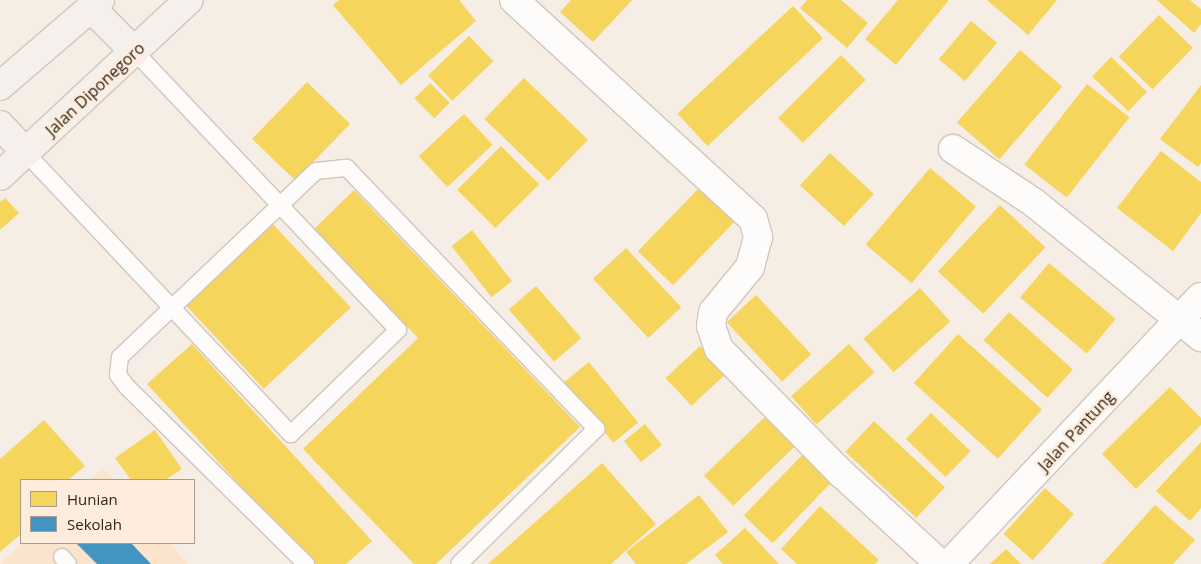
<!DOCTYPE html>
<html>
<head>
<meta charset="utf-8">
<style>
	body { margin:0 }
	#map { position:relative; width:1201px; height:564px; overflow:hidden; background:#f6ede4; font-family:"Open Sans",sans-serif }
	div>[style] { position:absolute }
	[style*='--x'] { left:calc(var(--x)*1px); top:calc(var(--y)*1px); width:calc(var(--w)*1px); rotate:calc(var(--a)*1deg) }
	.built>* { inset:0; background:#fae4cd }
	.homes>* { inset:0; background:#f6d55c; transform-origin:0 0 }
	.schools>* { inset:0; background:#4393c3 }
	.roads { filter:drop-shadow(1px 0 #d0c6bd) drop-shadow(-1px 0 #d0c6bd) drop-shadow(0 1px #d0c6bd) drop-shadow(0 -1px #d0c6bd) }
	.lane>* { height:16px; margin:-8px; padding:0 8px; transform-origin:8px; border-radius:8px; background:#fefcfb }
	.street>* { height:28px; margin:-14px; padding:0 14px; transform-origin:14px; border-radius:14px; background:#fefcfb }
	.secondary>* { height:28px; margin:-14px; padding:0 14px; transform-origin:14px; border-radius:14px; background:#f5f0ec }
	span { translate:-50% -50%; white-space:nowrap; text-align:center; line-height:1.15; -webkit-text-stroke:5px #feeddc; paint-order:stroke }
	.street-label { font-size:16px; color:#2f251a }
	.legend { position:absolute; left:20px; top:479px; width:175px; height:65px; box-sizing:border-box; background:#feeddc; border:1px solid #ab9d8e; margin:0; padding:6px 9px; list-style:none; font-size:15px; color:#2f251a }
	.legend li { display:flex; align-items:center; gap:10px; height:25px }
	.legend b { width:25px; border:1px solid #ab9d8e }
</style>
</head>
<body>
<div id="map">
	<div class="built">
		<div style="clip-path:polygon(103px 468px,114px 480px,90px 480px)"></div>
		<div style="clip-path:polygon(22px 543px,169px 543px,188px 564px,0 564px)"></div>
	</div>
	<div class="homes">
		<div style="clip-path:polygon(339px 0,459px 0,476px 21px,401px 85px,333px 5px)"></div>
		<div style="clip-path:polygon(571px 0,632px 0,593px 42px,560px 12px)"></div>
		<div style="clip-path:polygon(807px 0,841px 0,868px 23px,847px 48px,800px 8px)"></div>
		<div style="clip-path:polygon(898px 0,949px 0,896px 65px,865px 39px)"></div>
		<div style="clip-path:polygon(987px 0,1057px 0,1028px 35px)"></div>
		<div style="clip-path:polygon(1157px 0,1190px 0,1201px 9px,1201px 24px,1194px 33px)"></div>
		<div style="left:793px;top:6px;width:44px;height:158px;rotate:47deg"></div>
		<div style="left:1159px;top:15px;width:47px;height:58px;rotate:44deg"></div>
		<div style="left:971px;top:21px;width:34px;height:50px;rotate:40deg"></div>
		<div style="left:469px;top:36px;width:35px;height:57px;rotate:46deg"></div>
		<div style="left:1020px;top:50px;width:56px;height:96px;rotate:41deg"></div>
		<div style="left:841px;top:55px;width:35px;height:89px;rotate:45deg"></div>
		<div style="left:1111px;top:57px;width:50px;height:27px;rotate:44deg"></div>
		<div style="left:524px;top:78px;width:89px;height:57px;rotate:44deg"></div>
		<div style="left:307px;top:82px;width:60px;height:79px;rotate:44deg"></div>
		<div style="left:430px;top:83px;width:28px;height:22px;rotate:45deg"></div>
		<div style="left:1087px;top:84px;width:54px;height:102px;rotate:38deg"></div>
		<div style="clip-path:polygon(1201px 85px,1201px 163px,1198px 167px,1160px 139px)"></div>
		<div style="left:464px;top:114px;width:42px;height:62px;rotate:47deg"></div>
		<div style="left:501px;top:146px;width:54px;height:62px;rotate:45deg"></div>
		<div style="clip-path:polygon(1161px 151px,1201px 182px,1201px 213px,1173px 251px,1117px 208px)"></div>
		<div style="left:830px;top:153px;width:60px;height:44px;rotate:43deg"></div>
		<div style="left:930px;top:168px;width:60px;height:100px;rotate:40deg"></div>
		<div style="left:699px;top:188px;width:49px;height:88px;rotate:44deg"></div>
		<div style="clip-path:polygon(354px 190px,580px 427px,436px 564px,414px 564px,303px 449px,418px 338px,314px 229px)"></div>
		<div style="clip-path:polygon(5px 198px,19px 213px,0 230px,0 202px)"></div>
		<div style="left:1000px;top:205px;width:62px;height:91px;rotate:43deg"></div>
		<div style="left:271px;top:222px;width:117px;height:119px;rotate:47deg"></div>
		<div style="left:472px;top:230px;width:65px;height:26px;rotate:52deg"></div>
		<div style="left:626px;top:248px;width:81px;height:45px;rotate:47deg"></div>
		<div style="left:1049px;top:263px;width:87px;height:45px;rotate:40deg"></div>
		<div style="left:536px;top:286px;width:69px;height:36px;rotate:49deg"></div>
		<div style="left:920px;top:288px;width:45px;height:76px;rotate:48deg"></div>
		<div style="left:756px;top:295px;width:81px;height:40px;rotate:47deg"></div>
		<div style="left:1009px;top:312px;width:86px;height:38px;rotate:42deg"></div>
		<div style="left:958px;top:334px;width:113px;height:66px;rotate:42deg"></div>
		<div style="clip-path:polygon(192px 344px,372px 541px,346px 564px,312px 564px,147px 384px)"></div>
		<div style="left:849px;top:344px;width:38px;height:78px;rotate:48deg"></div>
		<div style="left:700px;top:346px;width:38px;height:47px;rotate:47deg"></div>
		<div style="left:589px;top:362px;width:78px;height:32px;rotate:51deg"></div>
		<div style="clip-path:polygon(1170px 387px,1201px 418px,1201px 425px,1136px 489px,1102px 454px)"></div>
		<div style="left:771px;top:411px;width:42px;height:93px;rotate:46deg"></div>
		<div style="left:931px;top:413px;width:55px;height:36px;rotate:44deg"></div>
		<div style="clip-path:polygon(44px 420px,85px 466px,68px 480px,21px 480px,21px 534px,0 552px,0 459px)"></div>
		<div style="left:874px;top:421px;width:97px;height:42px;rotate:43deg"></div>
		<div style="left:645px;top:424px;width:27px;height:27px;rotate:51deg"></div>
		<div style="clip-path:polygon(155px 430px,182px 469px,165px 480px,131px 480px,115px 458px)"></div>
		<div style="clip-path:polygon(1201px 442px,1201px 508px,1190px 521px,1156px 491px)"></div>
		<div style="left:807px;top:450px;width:40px;height:91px;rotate:44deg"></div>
		<div style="clip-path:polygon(602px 463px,656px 524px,621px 555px,611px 564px,488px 564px)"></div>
		<div style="left:1045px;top:488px;width:39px;height:62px;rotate:42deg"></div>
		<div style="clip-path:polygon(699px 495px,728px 532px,686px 564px,636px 564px,626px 552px)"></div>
		<div style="clip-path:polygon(1155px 505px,1195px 540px,1173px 564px,1102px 564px)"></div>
		<div style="clip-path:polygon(820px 506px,879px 560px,875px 564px,797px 564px,781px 549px)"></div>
		<div style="clip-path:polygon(745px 528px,779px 564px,723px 564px,715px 555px)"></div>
		<div style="clip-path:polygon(1006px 549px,1021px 564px,990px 564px)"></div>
	</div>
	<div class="schools">
		<div style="clip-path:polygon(76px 543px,131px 543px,151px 564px,97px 564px)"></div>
	</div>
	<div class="roads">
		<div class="lane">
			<div style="--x:26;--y:153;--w:386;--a:46.7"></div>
			<div style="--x:291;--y:434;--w:149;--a:-44.2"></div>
			<div style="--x:398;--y:330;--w:383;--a:-133.4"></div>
			<div style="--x:62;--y:557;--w:9;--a:49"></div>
			<div style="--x:306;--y:564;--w:252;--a:-135.3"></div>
			<div style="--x:127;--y:387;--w:15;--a:-127"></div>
			<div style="--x:118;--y:375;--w:18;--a:-84"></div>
			<div style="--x:120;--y:357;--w:270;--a:-43.5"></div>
			<div style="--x:316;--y:171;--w:31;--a:-6"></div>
			<div style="--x:347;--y:168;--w:361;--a:46.3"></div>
			<div style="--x:596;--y:429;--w:192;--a:135.4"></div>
		</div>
		<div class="street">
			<div style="--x:514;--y:0;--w:324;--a:42.5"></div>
			<div style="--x:753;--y:219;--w:19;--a:74"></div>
			<div style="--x:758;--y:237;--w:31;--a:105"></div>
			<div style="--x:750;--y:267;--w:58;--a:129.4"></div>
			<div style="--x:713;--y:312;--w:14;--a:98"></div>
			<div style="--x:711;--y:326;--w:24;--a:71"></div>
			<div style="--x:719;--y:349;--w:174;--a:45.5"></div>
			<div style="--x:841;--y:473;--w:134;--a:42.6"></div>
			<div style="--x:953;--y:149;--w:96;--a:33.5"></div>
			<div style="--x:1033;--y:202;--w:216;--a:38.8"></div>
			<div style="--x:949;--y:564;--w:367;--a:-46.7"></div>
		</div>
		<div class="secondary">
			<div style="--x:91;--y:8;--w:62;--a:45"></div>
			<div style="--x:0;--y:86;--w:132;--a:-40.7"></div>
			<div style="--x:0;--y:125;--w:38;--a:47"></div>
			<div style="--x:0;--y:176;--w:258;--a:-43"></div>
		</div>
	</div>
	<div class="street-label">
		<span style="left:95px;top:89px;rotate:-43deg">Jalan Diponegoro</span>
		<span style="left:1076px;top:431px;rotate:-47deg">Jalan Pantung</span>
	</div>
	<ul class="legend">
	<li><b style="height:14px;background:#f6d55c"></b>Hunian</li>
	<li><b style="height:14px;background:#4393c3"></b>Sekolah</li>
	</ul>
</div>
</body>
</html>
